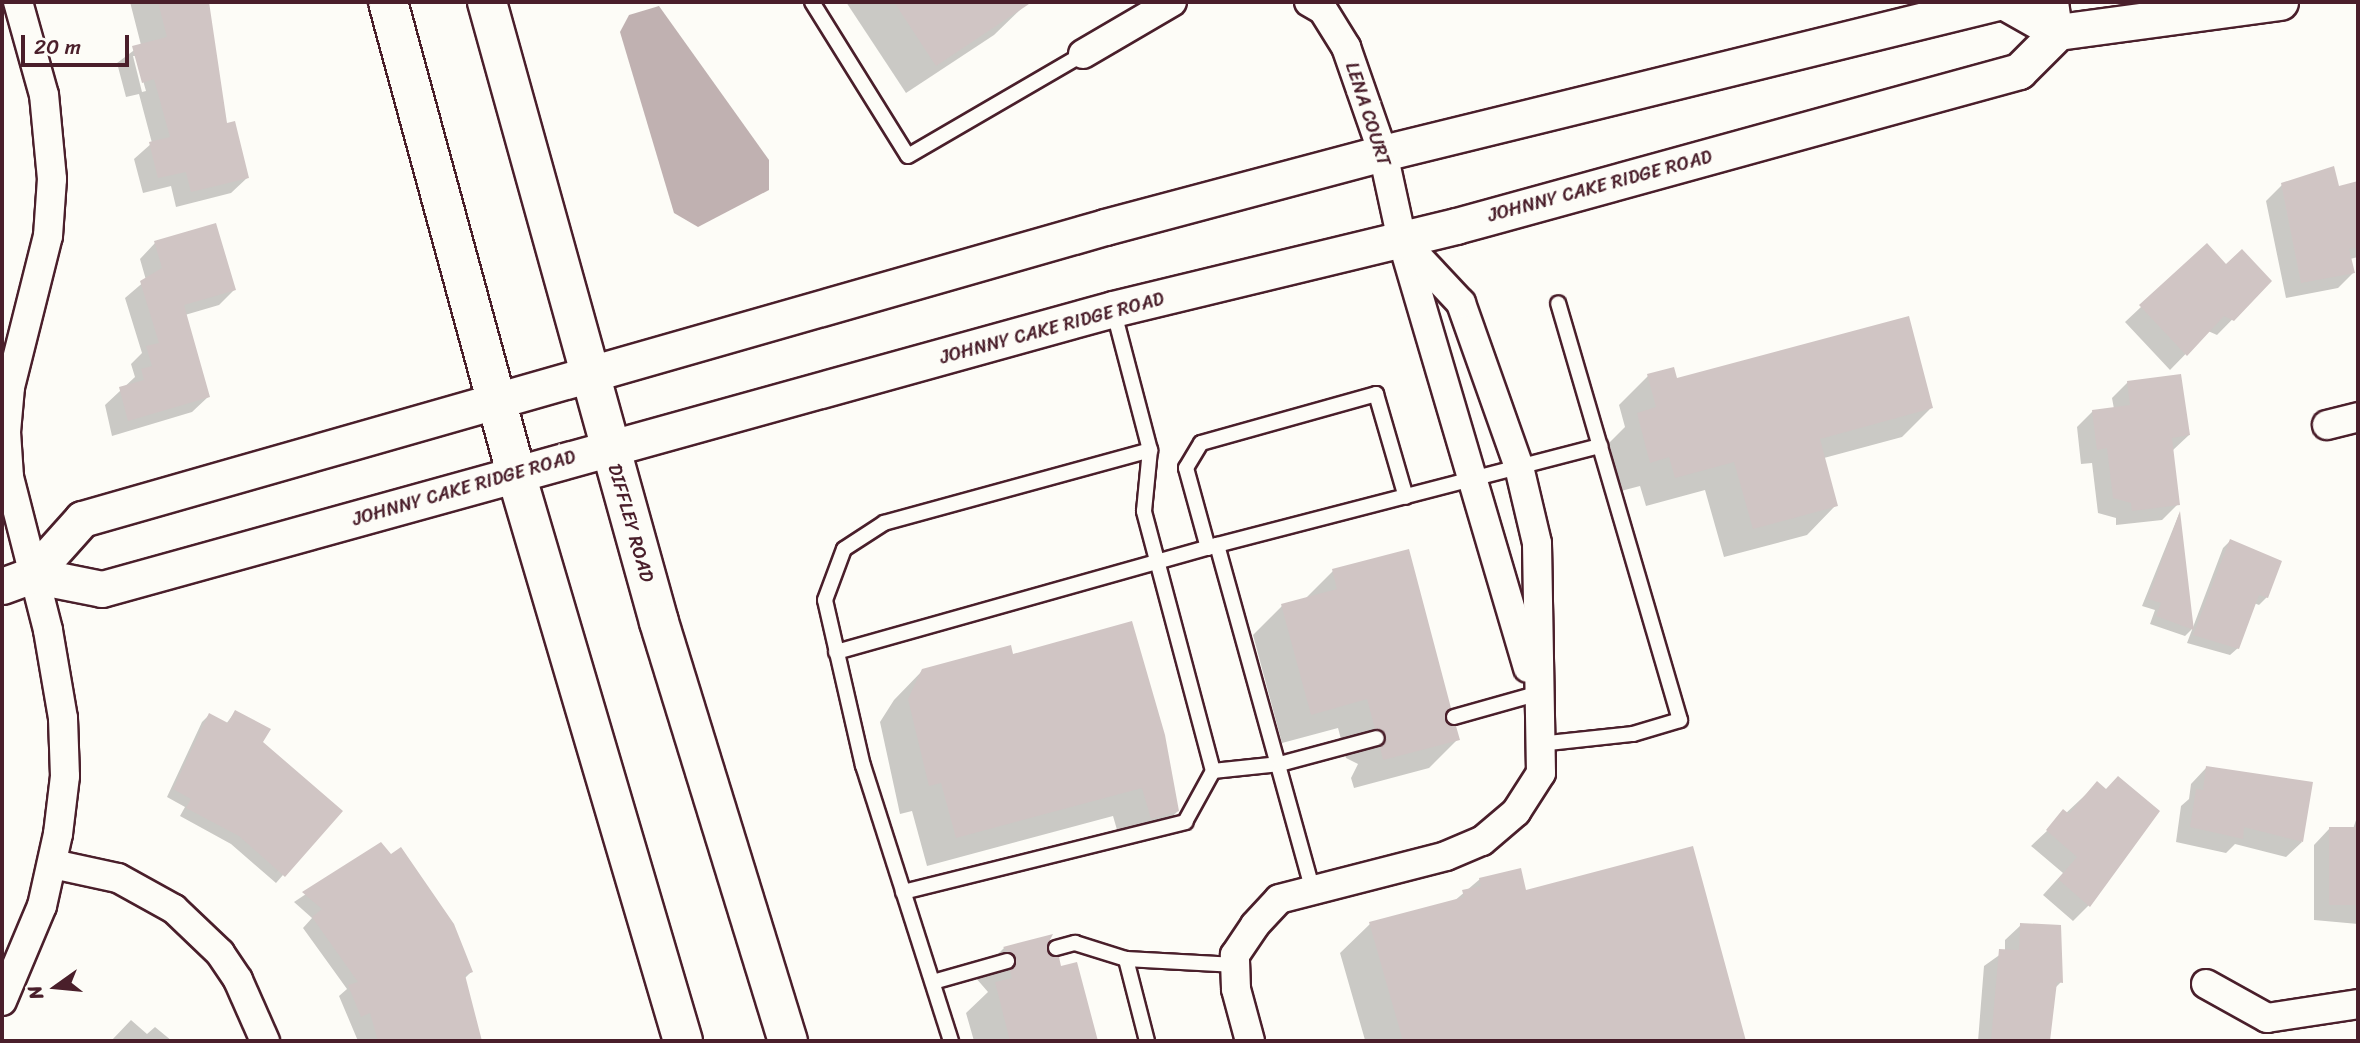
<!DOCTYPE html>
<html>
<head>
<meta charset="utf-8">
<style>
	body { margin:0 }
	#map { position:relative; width:2360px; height:1043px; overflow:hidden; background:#fdfcf7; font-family:Sriracha,sans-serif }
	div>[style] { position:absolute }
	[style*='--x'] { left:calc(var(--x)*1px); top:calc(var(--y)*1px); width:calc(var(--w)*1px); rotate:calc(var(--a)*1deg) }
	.water>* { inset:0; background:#c0b1b1 }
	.shadow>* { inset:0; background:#0003 }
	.building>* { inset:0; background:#d0c5c4; transform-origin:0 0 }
	.roads { filter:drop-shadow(2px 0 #4a1f2b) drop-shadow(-2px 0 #4a1f2b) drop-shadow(0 2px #4a1f2b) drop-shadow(0 -2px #4a1f2b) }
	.service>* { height:14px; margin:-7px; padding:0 7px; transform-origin:7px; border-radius:7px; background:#fdfcf7 }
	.minor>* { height:28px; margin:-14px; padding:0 14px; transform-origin:14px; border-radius:14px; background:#fdfcf7 }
	.tertiary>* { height:35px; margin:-17.5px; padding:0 17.5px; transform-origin:17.5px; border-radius:17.5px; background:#fdfcf7 }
	.secondary>* { height:38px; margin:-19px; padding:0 19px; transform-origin:19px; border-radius:19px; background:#fdfcf7 }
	span { translate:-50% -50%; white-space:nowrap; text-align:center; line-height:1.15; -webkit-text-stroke:7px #fdfcf7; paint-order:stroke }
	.street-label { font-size:19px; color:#4a1f2b }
	.frame { position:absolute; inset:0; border:4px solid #4a1f2b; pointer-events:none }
	.north { position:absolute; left:21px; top:952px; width:70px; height:70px; -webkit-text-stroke:5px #fdfcf7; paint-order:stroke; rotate:255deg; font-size:19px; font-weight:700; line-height:28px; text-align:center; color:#4a1f2b }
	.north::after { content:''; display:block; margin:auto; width:24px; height:32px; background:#4a1f2b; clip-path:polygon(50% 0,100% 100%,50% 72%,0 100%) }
	.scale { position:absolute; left:21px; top:35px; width:108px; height:32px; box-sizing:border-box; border:4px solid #4a1f2b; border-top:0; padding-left:9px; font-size:21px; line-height:24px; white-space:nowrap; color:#4a1f2b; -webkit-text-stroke:5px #fdfcf7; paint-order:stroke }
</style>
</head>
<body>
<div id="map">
	<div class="water">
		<div style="clip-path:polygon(659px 6px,769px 160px,769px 190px,698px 227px,674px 213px,620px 32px,629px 15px)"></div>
	</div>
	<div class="shadow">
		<div style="clip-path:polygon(evenodd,130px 2px,206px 2px,225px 125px,247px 178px,231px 193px,176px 207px,171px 186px,143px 193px,134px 159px,152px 143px,139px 94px,126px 97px,117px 63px,141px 45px,130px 2px,133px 56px,136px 56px,146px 91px,142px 92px,133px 56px)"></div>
		<div style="clip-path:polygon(846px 2px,1021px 2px,1024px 6px,994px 35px,906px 93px)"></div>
		<div style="clip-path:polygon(2358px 183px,2358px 257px,2350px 259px,2353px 273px,2338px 288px,2286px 298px,2266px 201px,2282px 185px,2338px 188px)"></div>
		<div style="clip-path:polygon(155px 243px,234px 290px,219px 305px,185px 315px,208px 397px,192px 412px,112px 436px,105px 405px,135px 377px,131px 364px,142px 353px,125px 298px,146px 280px,140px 259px)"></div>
		<div style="clip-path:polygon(2226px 266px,2270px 281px,2217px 335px,2208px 331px,2170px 370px,2125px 322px,2141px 307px)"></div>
		<div style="clip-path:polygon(1648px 376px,1676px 380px,1931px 408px,1902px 437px,1824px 458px,1836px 505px,1807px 535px,1724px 557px,1705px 490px,1646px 506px,1640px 486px,1621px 491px,1609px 443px,1625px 427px,1619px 405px)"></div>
		<div style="clip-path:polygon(2128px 382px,2189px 435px,2172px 451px,2178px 504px,2162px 520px,2116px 525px,2116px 518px,2098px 513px,2092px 463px,2081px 464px,2077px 427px,2093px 411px,2114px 409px,2112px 398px)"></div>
		<div style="clip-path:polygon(2179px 514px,2192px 629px,2185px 636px,2150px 624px,2155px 610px,2142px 606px)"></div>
		<div style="clip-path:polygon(2230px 541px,2267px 597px,2259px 605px,2254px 603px,2238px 648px,2230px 655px,2187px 643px,2223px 548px)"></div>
		<div style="clip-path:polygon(1333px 571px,1458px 739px,1429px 768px,1354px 788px,1351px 778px,1358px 764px,1346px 758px,1338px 728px,1282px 743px,1253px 635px,1282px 606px,1304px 600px)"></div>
		<div style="clip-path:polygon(1012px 656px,1178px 811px,1148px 840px,1122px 847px,1113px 816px,927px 866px,912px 811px,900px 814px,880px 722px,894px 700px,923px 670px)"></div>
		<div style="clip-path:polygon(235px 712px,261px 743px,283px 875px,276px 883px,231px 844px,180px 816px,185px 807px,167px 797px,202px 722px,209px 715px,226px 724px)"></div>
		<div style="clip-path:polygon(2206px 768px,2302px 842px,2286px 857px,2235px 844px,2226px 853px,2176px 842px,2181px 806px,2189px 799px,2191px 784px)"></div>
		<div style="clip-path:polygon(2097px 784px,2089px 905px,2073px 921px,2043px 895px,2063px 873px,2031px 846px)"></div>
		<div style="clip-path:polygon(2358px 814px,2358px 924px,2314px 920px,2314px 845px,2329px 829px,2353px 829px)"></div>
		<div style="clip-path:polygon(381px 844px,471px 972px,464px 979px,480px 1041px,358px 1041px,339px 996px,347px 989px,303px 928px,312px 918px,294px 902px)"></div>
		<div style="clip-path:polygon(1692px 848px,1744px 1041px,1361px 1041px,1365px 1040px,1340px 953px,1370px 924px,1453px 902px,1480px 879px,1525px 892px)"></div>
		<div style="clip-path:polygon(2021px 925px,2061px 982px,2054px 989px,2049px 1041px,1978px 1041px,1984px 966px,2005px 951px,2005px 940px)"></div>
		<div style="clip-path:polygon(1049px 937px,1045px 946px,1047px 956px,1060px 968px,1076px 964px,1096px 1041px,974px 1041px,966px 1013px,988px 992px,975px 977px,1004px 948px)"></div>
		<div style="clip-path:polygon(131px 1020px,147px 1034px,155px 1027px,172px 1041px,111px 1041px)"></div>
	</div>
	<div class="building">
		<div style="clip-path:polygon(158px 2px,209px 2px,227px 123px,235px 121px,249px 178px,191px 192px,186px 172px,158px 178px,149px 142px,170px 137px,154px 79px,142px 83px,132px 46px,167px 37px)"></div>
		<div style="clip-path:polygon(894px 2px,1032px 2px,936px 66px)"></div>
		<div style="clip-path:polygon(2334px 166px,2339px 186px,2358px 181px,2358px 247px,2349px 249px,2355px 273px,2301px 283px,2281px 183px)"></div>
		<div style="clip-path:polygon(216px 223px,236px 290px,184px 305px,210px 397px,128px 421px,119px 387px,144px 380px,141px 369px,152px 366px,146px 346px,159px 343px,140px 281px,162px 268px,154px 241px)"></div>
		<div style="clip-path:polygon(2207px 243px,2226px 264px,2242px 249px,2272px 281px,2234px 321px,2224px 316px,2187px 356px,2139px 305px)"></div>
		<div style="clip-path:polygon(1909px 316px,1933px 408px,1820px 439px,1838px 506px,1753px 529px,1734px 462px,1675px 478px,1669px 457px,1650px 463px,1637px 413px,1656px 407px,1647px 374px,1674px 367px,1677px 378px)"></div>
		<div style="clip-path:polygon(2181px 374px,2190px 435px,2172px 438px,2180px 505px,2132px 511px,2131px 503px,2113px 498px,2107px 448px,2097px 450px,2092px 410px,2130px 405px,2127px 381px)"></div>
		<div style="clip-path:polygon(2180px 511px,2192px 614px,2194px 630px,2156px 616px,2161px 603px,2148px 599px)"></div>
		<div style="clip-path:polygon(2230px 539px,2282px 561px,2268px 598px,2259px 595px,2239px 649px,2193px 635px)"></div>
		<div style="clip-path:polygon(1409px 549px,1451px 708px,1445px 719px,1456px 726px,1460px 740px,1383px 760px,1380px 747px,1386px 735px,1375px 729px,1367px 699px,1311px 715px,1281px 604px,1337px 589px,1332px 569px)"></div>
		<div style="clip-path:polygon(1132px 621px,1165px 735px,1179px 811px,1151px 819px,1142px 788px,956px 838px,941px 783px,929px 786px,908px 699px,922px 669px,1011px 645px,1013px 654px)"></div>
		<div style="clip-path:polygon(235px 710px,271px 729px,263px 742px,343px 811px,285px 877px,239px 836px,186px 808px,191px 799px,173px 789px,209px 713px,228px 723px)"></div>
		<div style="clip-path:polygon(2206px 766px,2313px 782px,2303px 842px,2244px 827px,2243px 839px,2190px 827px,2196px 789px,2203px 790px)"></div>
		<div style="clip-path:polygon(2118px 776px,2160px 811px,2090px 907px,2058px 879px,2077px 857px,2046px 830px,2063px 809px,2069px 814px,2097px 781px,2106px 789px)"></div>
		<div style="left:2329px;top:827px;width:29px;height:78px"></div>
		<div style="clip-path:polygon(381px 842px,391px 854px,401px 847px,454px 924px,473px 972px,465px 975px,482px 1041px,378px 1041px,370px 1013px,361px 1017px,348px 985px,358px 982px,312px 917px,322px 909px,302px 892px)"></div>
		<div style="clip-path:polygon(1693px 846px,1746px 1041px,1403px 1041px,1369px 922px,1464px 897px,1462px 890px,1481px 886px,1479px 878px,1521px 868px,1526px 890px)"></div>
		<div style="clip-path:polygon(2020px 923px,2061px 925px,2063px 983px,2057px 982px,2050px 1041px,1991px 1041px,1999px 949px,2019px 950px)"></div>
		<div style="clip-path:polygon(1053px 934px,1047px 946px,1049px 954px,1059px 957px,1061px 966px,1077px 962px,1098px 1041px,1010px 1041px,995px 982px,1012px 978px,1010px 970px,1016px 959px,1003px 947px)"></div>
	</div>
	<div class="roads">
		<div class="service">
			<div style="--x:812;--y:2;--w:181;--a:58.1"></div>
			<div style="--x:908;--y:156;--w:203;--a:-30.2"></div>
			<div style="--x:1217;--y:545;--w:359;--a:74.5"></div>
			<div style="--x:1208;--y:548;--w:83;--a:-105.4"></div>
			<div style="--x:1186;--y:468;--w:29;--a:-59"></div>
			<div style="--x:1201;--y:443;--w:182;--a:-15.6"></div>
			<div style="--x:1376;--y:394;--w:107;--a:73.8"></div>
			<div style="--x:836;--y:652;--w:396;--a:-15.7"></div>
			<div style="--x:1217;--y:545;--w:396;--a:-14.5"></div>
			<div style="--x:1454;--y:717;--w:85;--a:-15.7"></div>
			<div style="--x:1539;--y:744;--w:95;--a:-6.1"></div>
			<div style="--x:1633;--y:734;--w:49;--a:-16.6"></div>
			<div style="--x:1680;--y:720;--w:434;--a:-106.3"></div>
			<div style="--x:1213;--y:771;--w:67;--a:-6"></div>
			<div style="--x:1280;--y:764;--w:100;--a:-15"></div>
			<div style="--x:903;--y:892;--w:291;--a:-13.9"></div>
			<div style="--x:1185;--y:822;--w:58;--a:-61.2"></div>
			<div style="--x:1213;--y:771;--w:269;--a:-104.9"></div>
			<div style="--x:1144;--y:511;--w:61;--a:-84.4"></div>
			<div style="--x:1056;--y:948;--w:20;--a:-15"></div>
			<div style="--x:1075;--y:943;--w:53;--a:17.4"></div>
			<div style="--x:933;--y:982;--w:77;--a:-15.8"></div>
			<div style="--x:951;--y:1041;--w:289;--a:-107.7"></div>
			<div style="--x:863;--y:766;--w:170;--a:-102.9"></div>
			<div style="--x:825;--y:600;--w:54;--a:-69.6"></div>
			<div style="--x:844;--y:549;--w:48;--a:-33"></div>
			<div style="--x:884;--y:523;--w:276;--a:-15.3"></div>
			<div style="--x:1150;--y:450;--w:146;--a:-104.7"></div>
			<div style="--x:1147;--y:1041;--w:85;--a:-104.4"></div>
			<div style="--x:1126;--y:959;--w:110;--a:3.1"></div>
		</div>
		<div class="minor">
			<div style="--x:1309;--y:2;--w:16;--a:30"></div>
			<div style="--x:1323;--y:10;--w:44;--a:58.1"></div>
			<div style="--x:1346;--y:47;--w:112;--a:70.8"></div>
			<div style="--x:1383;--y:153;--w:89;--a:77.7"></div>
			<div style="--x:1402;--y:240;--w:446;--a:73.6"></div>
			<div style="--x:2054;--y:2;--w:30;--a:82"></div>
			<div style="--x:1083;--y:54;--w:103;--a:-30.3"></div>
			<div style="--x:2327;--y:425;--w:32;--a:-14"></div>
			<div style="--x:53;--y:864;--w:66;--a:12.2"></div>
			<div style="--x:118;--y:878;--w:64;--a:29"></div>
			<div style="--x:174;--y:909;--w:64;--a:43.7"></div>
			<div style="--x:220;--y:953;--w:32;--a:56"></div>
			<div style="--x:238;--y:980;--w:67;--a:66.1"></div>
			<div style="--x:2206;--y:984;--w:70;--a:29.1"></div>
			<div style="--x:2267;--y:1018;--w:92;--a:-8.7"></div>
			<div style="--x:2;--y:1001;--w:103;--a:-67.2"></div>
			<div style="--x:42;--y:906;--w:74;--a:-77.5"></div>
			<div style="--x:58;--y:834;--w:58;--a:-83.1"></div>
			<div style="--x:65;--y:776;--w:58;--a:-92"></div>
			<div style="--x:63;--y:718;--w:89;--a:-99.7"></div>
			<div style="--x:48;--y:630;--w:158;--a:-104.3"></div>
			<div style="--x:9;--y:477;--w:45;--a:-93.8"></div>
			<div style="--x:6;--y:432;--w:45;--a:-84.9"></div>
			<div style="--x:10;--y:387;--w:156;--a:-75.9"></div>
			<div style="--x:48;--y:236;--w:57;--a:-86"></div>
			<div style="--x:52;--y:179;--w:84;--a:-95.4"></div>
			<div style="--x:44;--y:95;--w:97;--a:-105.6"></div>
			<div style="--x:1250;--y:1041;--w:54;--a:-105.1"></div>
			<div style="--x:1236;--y:989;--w:34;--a:-92"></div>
			<div style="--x:1235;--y:955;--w:36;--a:-56"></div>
			<div style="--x:1255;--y:925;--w:35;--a:-47"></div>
			<div style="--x:1279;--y:899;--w:172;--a:-14.4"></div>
			<div style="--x:1446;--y:856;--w:39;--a:-23"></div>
			<div style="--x:1482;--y:841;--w:45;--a:-40.5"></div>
			<div style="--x:1516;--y:812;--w:46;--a:-57.3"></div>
			<div style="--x:1541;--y:773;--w:230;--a:-91"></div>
			<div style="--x:1537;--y:543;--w:78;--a:-103.3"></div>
			<div style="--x:1519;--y:467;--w:174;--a:-109.5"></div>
			<div style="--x:1461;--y:303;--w:86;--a:-133.1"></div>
		</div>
		<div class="tertiary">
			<div style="--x:2005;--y:2;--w:61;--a:29.5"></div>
			<div style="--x:2058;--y:32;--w:224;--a:-7.7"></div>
			<div style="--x:32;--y:575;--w:75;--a:-48.2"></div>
			<div style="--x:82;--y:519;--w:1064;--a:-15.93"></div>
			<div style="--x:1105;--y:227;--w:288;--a:-14.9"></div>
			<div style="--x:1383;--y:153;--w:633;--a:-13.79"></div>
			<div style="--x:2;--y:586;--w:32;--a:-20"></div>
			<div style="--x:32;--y:575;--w:71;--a:11.3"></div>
			<div style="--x:102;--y:589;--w:1049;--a:-15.48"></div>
			<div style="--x:1113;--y:309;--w:353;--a:-13.6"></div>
			<div style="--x:1456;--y:226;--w:584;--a:-15.39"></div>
			<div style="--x:2019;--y:71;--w:55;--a:-45"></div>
		</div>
		<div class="secondary">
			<div style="--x:388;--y:2;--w:489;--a:74.8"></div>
			<div style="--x:516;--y:474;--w:591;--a:73.59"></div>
			<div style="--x:487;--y:2;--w:643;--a:74.49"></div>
			<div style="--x:659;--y:622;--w:438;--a:72.9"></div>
		</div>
	</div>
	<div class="street-label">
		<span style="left:1368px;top:114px;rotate:72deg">LENA COURT</span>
		<span style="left:1600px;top:186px;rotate:-15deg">JOHNNY CAKE RIDGE ROAD</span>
		<span style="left:1052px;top:328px;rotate:-15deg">JOHNNY CAKE RIDGE ROAD</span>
		<span style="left:464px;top:488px;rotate:-16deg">JOHNNY CAKE RIDGE ROAD</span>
		<span style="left:631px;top:523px;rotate:74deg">DIFFLEY ROAD</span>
	</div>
	<div class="frame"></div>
	<div class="north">N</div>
	<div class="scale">20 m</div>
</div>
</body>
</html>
